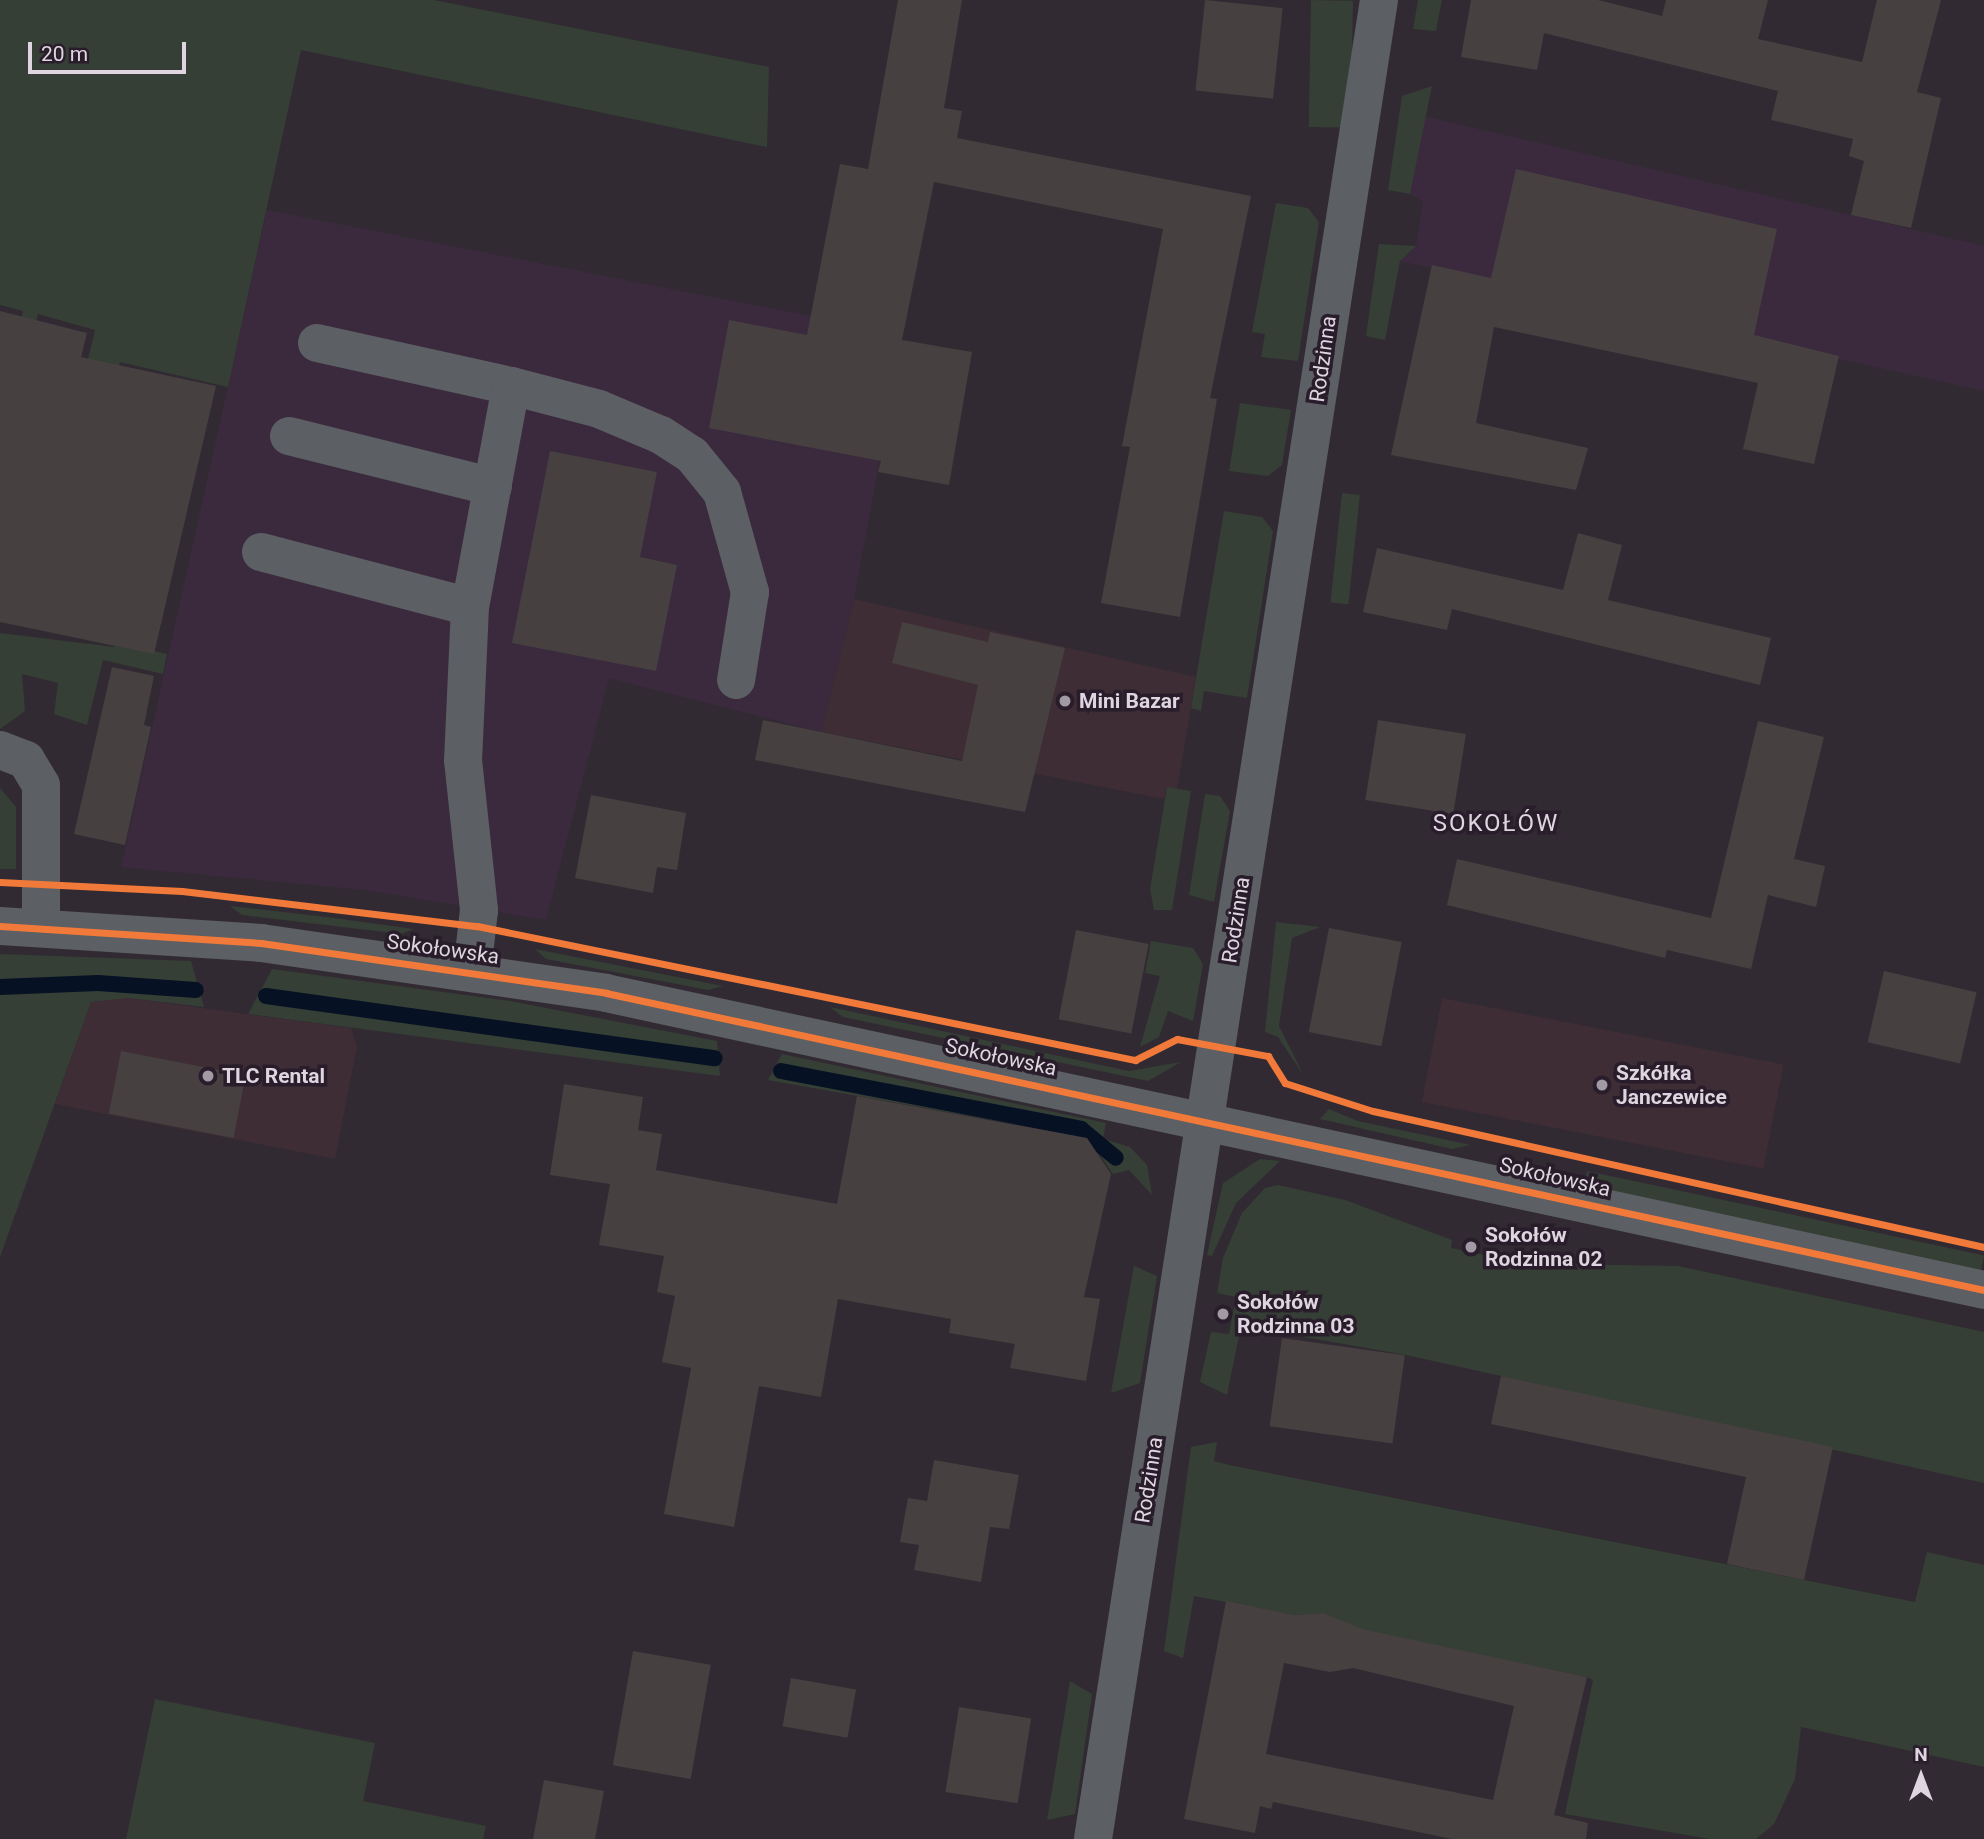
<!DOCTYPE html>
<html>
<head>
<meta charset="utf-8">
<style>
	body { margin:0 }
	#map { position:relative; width:1984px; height:1839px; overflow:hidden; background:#312a32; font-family:Roboto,sans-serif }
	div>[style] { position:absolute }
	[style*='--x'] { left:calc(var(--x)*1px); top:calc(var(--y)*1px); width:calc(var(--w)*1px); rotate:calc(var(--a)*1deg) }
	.commercial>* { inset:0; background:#3e2d34; transform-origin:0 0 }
	.built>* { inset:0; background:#3b2a3d }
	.green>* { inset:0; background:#353f35; transform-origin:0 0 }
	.stream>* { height:16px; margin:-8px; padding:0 8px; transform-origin:8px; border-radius:8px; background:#061224 }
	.building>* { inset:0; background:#464040; transform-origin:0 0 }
	.minor>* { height:38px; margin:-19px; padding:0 19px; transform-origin:19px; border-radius:19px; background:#5c5f63 }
	.cycleway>* { height:7px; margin:-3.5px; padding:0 3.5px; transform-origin:3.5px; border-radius:3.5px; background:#f17a3a }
	.dots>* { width:19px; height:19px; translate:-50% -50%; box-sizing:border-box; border:4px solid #291d2c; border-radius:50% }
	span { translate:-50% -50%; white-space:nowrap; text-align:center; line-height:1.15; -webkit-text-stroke:7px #291d2c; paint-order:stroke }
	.street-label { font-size:21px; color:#ded5e0 }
	.poi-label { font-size:21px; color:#ded5e0; font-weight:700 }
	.left { translate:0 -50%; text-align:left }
	.quarter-label { font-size:24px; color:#ded5e0; letter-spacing:2px }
	.north { position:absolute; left:1886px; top:1741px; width:70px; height:70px; -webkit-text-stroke:5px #291d2c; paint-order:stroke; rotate:0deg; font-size:19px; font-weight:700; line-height:28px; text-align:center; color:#ded5e0 }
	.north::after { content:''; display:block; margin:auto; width:24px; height:32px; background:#ded5e0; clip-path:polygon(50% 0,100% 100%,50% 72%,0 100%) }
	.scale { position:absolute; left:28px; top:42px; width:158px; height:32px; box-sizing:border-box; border:4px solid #ded5e0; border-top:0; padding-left:9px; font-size:21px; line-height:24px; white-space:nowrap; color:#ded5e0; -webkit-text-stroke:5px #291d2c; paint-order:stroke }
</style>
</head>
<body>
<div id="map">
	<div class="commercial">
		<div style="clip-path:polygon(854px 599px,1196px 677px,1177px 790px,1167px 787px,1164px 799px,821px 732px)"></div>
		<div style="clip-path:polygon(128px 998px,351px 1028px,357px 1047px,335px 1159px,55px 1104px,91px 1002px)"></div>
		<div style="left:1442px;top:998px;width:348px;height:106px;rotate:11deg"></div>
	</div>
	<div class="built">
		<div style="clip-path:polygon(1423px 116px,1984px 246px,1984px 391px,1400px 261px,1416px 246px,1423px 202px,1410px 194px)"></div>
		<div style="clip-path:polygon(267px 210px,903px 334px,854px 599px,821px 732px,609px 678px,546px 920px,364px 890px,121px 867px)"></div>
	</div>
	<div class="green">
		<div style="clip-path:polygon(0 0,434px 0,769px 67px,767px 147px,301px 50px,228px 387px,120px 362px,67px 580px,36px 573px,95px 330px,38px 314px,0 472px,0 403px,23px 311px,0 305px)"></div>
		<div style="left:1311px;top:0;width:42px;height:127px;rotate:1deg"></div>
		<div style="clip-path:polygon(1418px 0,1442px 0,1436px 31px,1413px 29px)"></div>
		<div style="clip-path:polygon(1432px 86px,1410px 194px,1388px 190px,1402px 96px)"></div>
		<div style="clip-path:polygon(1276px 203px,1308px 208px,1319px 222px,1298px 361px,1261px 357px,1265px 334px,1252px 332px)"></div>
		<div style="clip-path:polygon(1379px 244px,1416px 246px,1400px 261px,1385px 340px,1366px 336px)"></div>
		<div style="clip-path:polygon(1240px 403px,1291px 410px,1282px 465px,1268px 476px,1229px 471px)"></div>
		<div style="left:1342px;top:493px;width:18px;height:110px;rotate:6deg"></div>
		<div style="clip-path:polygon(1224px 511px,1262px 517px,1273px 531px,1247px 698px,1204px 691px,1201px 711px,1191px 708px)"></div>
		<div style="clip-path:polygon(0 633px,114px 647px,116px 642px,167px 654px,163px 674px,103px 660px,87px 725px,54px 714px,58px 683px,22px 674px,25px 711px,0 729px)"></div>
		<div style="clip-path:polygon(1167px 787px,1191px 791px,1172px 910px,1154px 910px,1150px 889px)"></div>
		<div style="clip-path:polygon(0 788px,16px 807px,16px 869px,0 869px)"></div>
		<div style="clip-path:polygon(1205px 794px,1220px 796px,1230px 811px,1214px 902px,1189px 895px)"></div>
		<div style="clip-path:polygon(230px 906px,327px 917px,414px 929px,401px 934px,242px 915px)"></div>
		<div style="clip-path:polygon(1276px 922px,1320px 927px,1292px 938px,1279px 1026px,1304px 1076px,1278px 1037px,1265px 1032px)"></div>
		<div style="clip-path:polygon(1151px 941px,1193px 948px,1203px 964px,1193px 1021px,1168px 1011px,1159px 1037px,1140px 1047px,1160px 976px,1145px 973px)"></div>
		<div style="clip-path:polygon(535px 949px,723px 986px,708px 990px,546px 959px)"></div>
		<div style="clip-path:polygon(0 954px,191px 961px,204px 1007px,128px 998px,91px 1002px,0 1257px)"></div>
		<div style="clip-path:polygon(272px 969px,510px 1001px,717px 1041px,720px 1076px,248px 1014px)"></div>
		<div style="clip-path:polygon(830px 1007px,1129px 1071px,1181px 1062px,1148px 1081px,843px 1017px)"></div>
		<div style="clip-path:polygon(782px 1054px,1106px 1123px,1103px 1139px,1130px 1147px,1147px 1165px,1152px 1195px,1129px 1170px,1113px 1174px,1088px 1137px,768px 1080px)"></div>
		<div style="clip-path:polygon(1329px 1109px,1358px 1121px,1471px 1145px,1452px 1149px,1320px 1119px)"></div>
		<div style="clip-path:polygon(1260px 1159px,1280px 1161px,1236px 1203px,1212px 1256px,1207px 1255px,1223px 1183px)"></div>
		<div style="left:1587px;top:1171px;width:406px;height:19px;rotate:12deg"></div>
		<div style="clip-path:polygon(1278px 1185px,1345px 1200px,1452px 1240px,1451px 1248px,1489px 1256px,1491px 1249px,1560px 1264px,1678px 1266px,1984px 1332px,1984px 1483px,1406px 1355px,1241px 1326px,1227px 1395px,1200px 1382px,1211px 1332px,1229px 1334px,1236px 1297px,1217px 1293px,1223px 1258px,1242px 1213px,1265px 1188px)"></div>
		<div style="clip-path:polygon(1134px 1266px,1157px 1276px,1140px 1383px,1111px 1393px)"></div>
		<div style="clip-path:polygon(1217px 1442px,1214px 1461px,1229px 1465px,1915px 1602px,1927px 1552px,1984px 1565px,1984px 1767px,1801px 1727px,1795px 1779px,1774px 1824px,1756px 1839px,1710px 1839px,1565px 1814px,1593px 1680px,1587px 1677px,1362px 1630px,1324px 1613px,1294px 1615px,1194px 1596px,1183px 1658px,1164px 1651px,1191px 1447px)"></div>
		<div style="clip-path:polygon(1070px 1681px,1092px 1694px,1075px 1814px,1047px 1820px)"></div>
		<div style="clip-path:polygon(155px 1699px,375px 1743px,363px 1801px,486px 1826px,483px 1839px,126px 1839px)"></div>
	</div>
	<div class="stream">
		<div style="--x:0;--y:987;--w:98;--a:-2.3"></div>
		<div style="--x:98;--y:983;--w:98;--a:4.1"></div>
		<div style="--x:266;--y:996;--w:453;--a:7.9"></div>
		<div style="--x:781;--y:1071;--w:306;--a:10.9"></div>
		<div style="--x:1081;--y:1129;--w:45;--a:39.6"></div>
	</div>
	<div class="building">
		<div style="clip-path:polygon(898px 0,962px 0,944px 108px,962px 111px,957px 138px,1251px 196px,1210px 398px,1217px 399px,1180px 617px,1101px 603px,1130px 447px,1122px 446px,1163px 229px,934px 182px,902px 340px,972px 352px,949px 485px,878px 472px,881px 461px,709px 428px,729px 320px,807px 335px,840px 164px,868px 169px)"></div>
		<div style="left:1205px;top:0;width:78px;height:91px;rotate:6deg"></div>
		<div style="clip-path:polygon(1471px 0,1598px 0,1662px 16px,1666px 0,1768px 0,1758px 39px,1862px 62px,1877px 0,1941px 0,1917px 92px,1941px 98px,1911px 228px,1851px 215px,1864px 161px,1849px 156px,1853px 139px,1771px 120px,1778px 91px,1544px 33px,1537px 70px,1461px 57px)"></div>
		<div style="clip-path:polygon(1516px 169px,1777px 229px,1754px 335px,1839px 356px,1814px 464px,1743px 449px,1758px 383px,1494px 327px,1476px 423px,1588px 448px,1576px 490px,1391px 455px,1432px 265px,1491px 278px)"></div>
		<div style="clip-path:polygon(0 311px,87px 333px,81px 357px,216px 386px,154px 654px,0 622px)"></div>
		<div style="clip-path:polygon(550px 451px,657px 472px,640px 557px,677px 565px,656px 671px,512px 643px)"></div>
		<div style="clip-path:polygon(1578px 533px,1622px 545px,1608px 600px,1771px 638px,1760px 685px,1452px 609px,1447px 630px,1363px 612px,1377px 548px,1563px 590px)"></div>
		<div style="clip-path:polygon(902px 622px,988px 642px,990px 632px,1065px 648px,1025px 812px,755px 760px,763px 720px,962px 761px,978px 685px,892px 663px)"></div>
		<div style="clip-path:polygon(112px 667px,154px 676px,144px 725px,151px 727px,125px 845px,74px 834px)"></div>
		<div style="left:1378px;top:720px;width:89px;height:81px;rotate:9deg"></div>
		<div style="clip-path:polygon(1758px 721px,1824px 737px,1794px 859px,1825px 866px,1816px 907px,1768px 895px,1751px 969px,1667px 950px,1665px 958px,1447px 905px,1457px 859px,1711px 918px)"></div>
		<div style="clip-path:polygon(591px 795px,686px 813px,677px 870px,657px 867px,653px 893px,575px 878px)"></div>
		<div style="left:1329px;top:928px;width:74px;height:106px;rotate:11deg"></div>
		<div style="left:1076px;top:930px;width:74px;height:91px;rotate:11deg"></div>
		<div style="left:1884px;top:971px;width:95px;height:73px;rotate:13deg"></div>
		<div style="left:121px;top:1051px;width:127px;height:64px;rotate:11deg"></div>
		<div style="clip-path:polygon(564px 1084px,643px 1097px,638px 1130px,662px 1134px,656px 1170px,837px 1204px,857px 1096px,1087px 1138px,1111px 1174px,1084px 1297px,1100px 1299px,1086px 1381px,1010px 1368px,1015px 1344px,949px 1333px,951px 1319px,838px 1299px,821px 1397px,759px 1386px,734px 1527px,664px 1514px,691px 1368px,662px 1362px,675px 1296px,657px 1292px,664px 1256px,599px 1245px,610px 1184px,550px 1175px)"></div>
		<div style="left:1282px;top:1338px;width:124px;height:89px;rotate:8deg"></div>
		<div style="clip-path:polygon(1501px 1376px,1833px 1447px,1804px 1580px,1727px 1564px,1746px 1477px,1491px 1424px)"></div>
		<div style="clip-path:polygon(934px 1460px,1019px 1475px,1009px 1529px,990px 1527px,981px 1582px,914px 1570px,919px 1545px,900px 1542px,908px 1498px,927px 1501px)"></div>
		<div style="clip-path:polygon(evenodd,1226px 1601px,1294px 1615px,1324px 1613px,1362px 1629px,1587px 1677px,1554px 1815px,1588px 1823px,1586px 1839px,1452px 1839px,1273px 1802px,1271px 1809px,1260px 1806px,1255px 1833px,1184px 1819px,1226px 1601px,1284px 1663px,1330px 1672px,1353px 1668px,1514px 1706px,1493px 1800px,1266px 1754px,1284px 1663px)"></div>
		<div style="left:633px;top:1651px;width:79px;height:116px;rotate:10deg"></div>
		<div style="left:791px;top:1678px;width:66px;height:49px;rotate:10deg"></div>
		<div style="left:959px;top:1707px;width:73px;height:86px;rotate:9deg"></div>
		<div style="clip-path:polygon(544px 1780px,604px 1791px,595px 1839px,533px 1839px)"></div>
	</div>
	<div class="minor">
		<div style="--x:317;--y:343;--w:199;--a:12.5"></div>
		<div style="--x:511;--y:386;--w:225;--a:100.5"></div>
		<div style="--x:470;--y:607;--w:153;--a:92.6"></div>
		<div style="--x:463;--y:760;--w:151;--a:83.9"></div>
		<div style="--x:479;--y:910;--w:61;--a:96.5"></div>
		<div style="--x:511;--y:386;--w:91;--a:14.6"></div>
		<div style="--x:599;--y:409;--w:67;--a:22.8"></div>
		<div style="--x:661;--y:435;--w:37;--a:33"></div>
		<div style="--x:692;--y:455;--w:48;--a:51"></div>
		<div style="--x:722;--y:492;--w:104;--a:74.4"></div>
		<div style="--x:750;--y:592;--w:89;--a:99"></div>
		<div style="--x:289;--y:436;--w:210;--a:14"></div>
		<div style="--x:261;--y:552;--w:216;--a:14.7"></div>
		<div style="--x:0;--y:750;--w:28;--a:21"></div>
		<div style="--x:26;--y:760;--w:29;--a:59"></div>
		<div style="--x:41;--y:785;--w:142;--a:90"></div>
		<div style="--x:0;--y:926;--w:262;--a:3.7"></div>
		<div style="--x:261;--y:943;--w:349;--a:8.2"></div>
		<div style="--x:606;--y:993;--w:1410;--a:12.16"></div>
		<div style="--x:1093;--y:1839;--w:1861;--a:-81.16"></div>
	</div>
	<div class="cycleway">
		<div style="--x:0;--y:882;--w:182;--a:2.8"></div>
		<div style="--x:182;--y:891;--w:297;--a:6.8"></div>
		<div style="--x:477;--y:926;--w:672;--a:11.51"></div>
		<div style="--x:1135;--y:1060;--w:47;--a:-26.6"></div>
		<div style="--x:1177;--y:1039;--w:93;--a:10.6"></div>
		<div style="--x:1268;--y:1056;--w:32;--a:58"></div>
		<div style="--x:1285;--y:1083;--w:92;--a:17.7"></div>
		<div style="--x:1373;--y:1111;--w:626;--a:12.55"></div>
		<div style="--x:0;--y:926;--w:262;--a:3.7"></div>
		<div style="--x:261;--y:943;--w:349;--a:8.2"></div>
		<div style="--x:606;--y:993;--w:1410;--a:12.16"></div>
	</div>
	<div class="dots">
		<div style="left:1065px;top:701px;background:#a199a3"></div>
		<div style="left:208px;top:1076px;background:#a199a3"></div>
		<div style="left:1602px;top:1085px;background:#a199a3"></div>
		<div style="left:1471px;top:1247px;background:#a199a3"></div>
		<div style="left:1223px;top:1314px;background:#a199a3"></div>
	</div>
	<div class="street-label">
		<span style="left:1323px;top:359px;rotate:-82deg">Rodzinna</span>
		<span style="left:1236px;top:920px;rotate:-81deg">Rodzinna</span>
		<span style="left:443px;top:949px;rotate:8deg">Sokołowska</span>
		<span style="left:1001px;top:1057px;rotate:12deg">Sokołowska</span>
		<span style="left:1555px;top:1177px;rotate:13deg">Sokołowska</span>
		<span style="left:1149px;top:1480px;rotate:-81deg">Rodzinna</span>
	</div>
	<div class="poi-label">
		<span class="left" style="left:1079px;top:701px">Mini Bazar</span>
		<span class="left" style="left:1616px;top:1085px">Szkółka<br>Janczewice</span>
		<span class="left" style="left:222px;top:1076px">TLC Rental</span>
		<span class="left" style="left:1485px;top:1247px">Sokołów<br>Rodzinna 02</span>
		<span class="left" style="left:1237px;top:1314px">Sokołów<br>Rodzinna 03</span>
	</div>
	<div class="quarter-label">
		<span style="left:1496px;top:824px">SOKOŁÓW</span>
	</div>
	<div class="north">N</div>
	<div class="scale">20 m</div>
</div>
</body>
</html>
